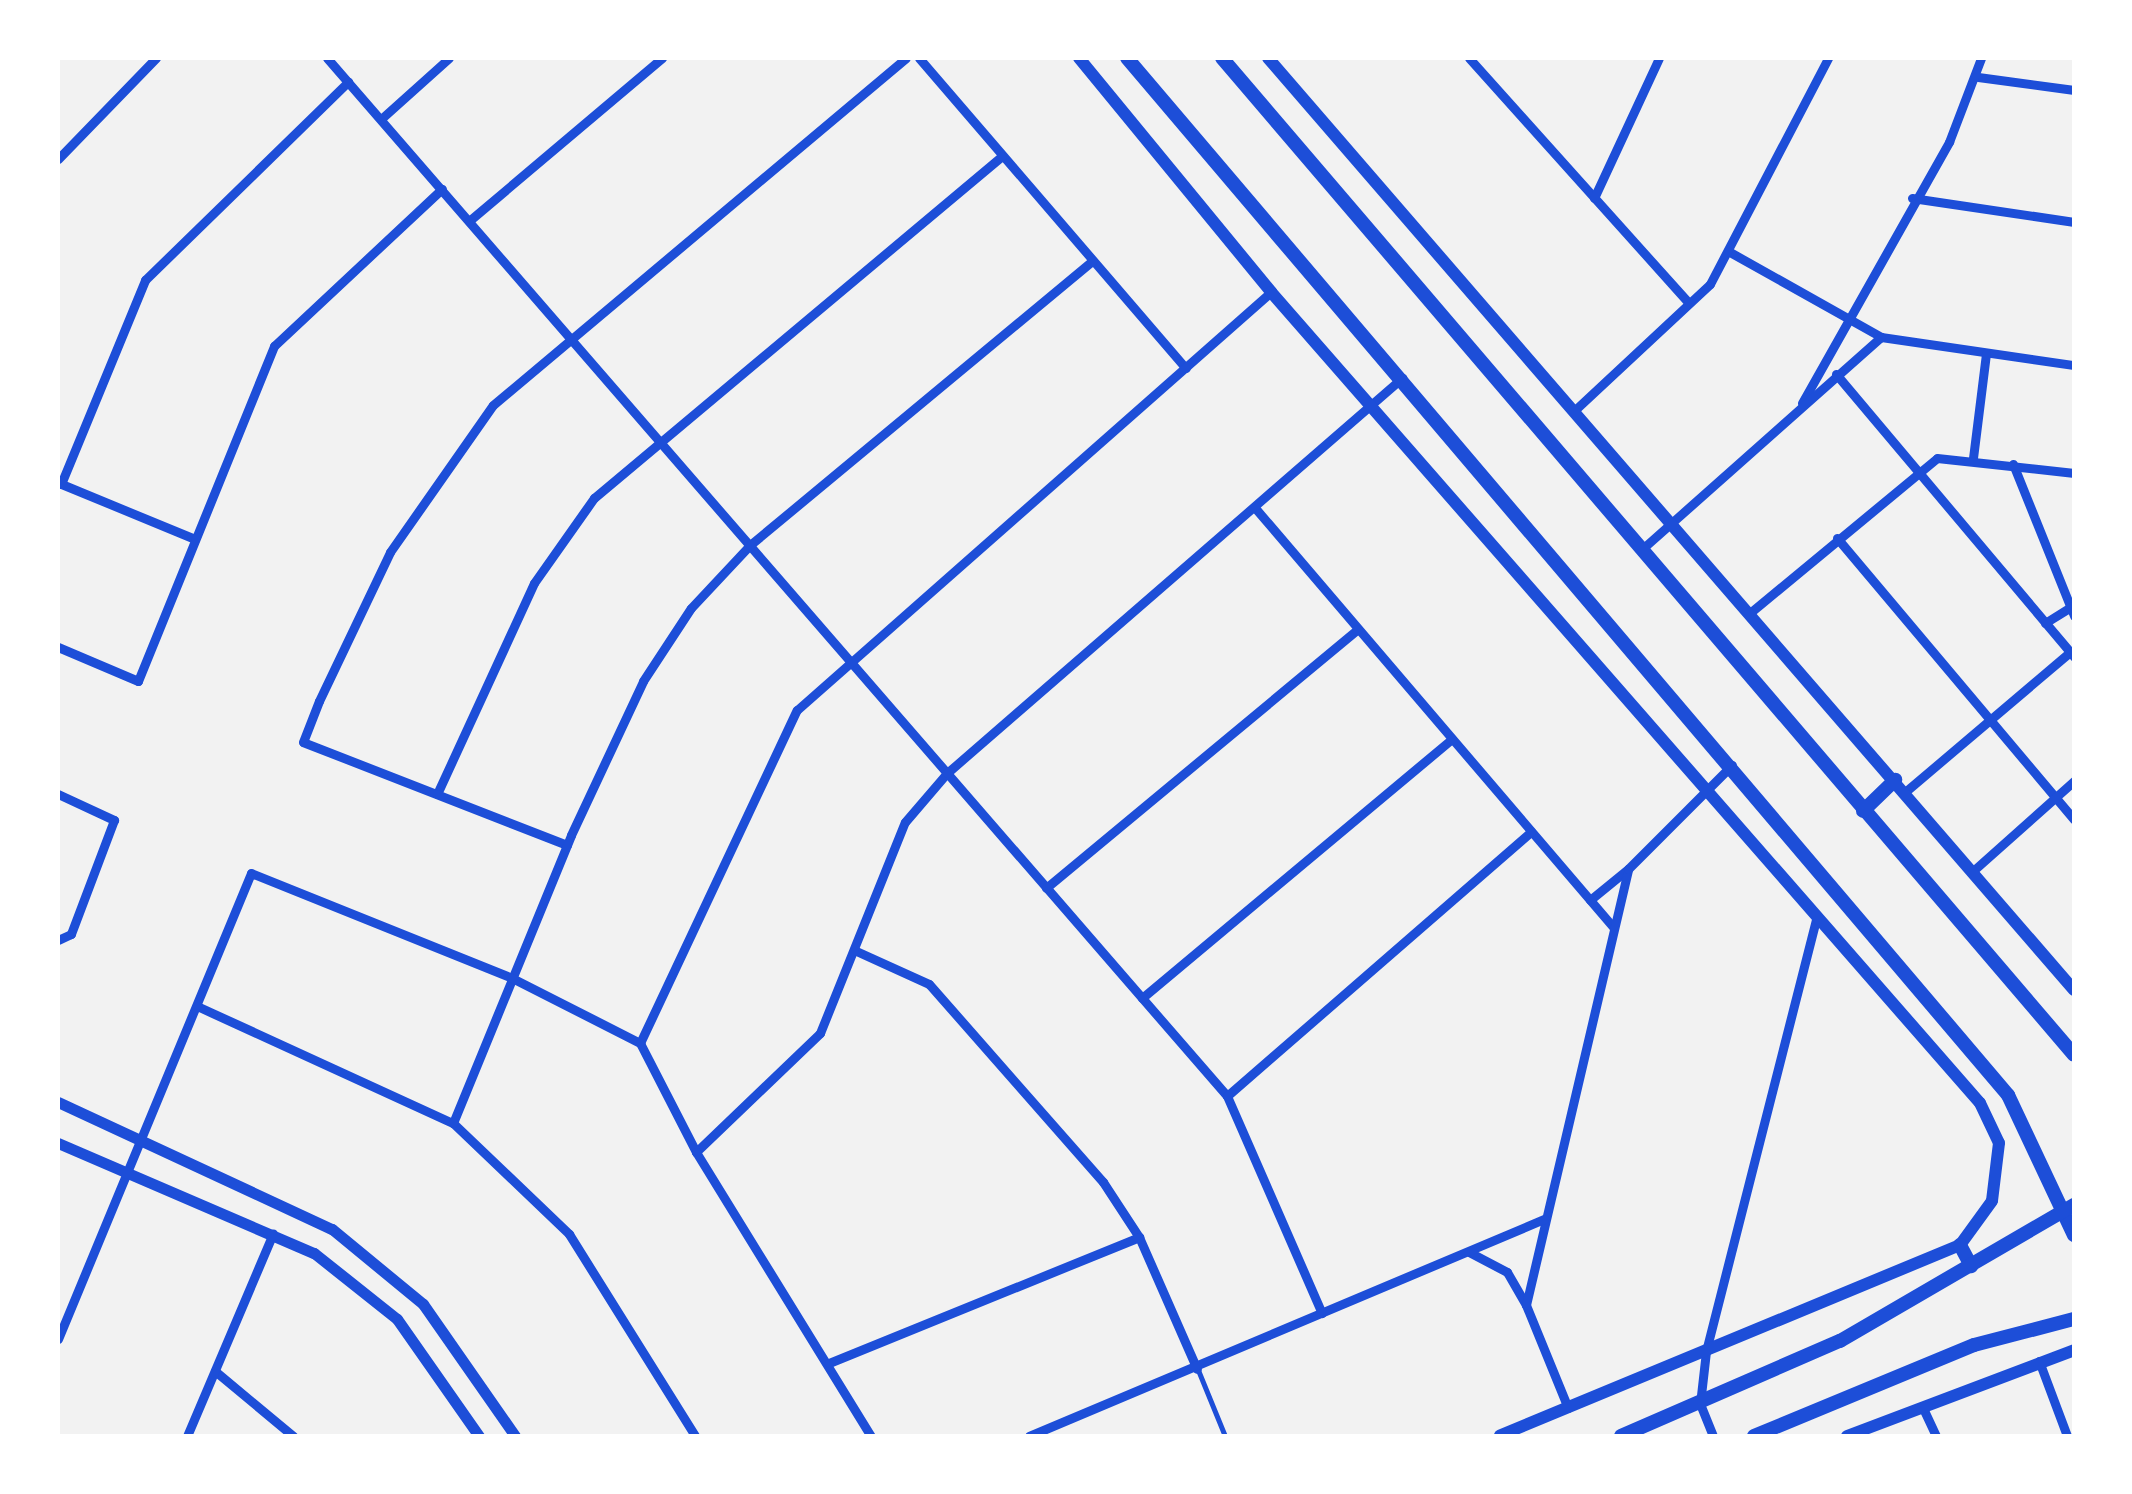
<!DOCTYPE html>
<html>
<head>
<meta charset="utf-8">
<style>
	body { margin:0 }
	#map { position:relative; width:2132px; height:1494px; overflow:hidden; background:#f2f2f2; font-family:Cabin,sans-serif }
	div>[style] { position:absolute }
	[style*='--x'] { left:calc(var(--x)*1px); top:calc(var(--y)*1px); width:calc(var(--w)*1px); rotate:calc(var(--a)*1deg) }
	.service>* { height:5px; margin:-2.5px; padding:0 2.5px; transform-origin:2.5px; border-radius:2.5px; background:#1d4ed8 }
	.minor>* { height:9px; margin:-4.5px; padding:0 4.5px; transform-origin:4.5px; border-radius:4.5px; background:#1d4ed8 }
	.tertiary>* { height:11px; margin:-5.5px; padding:0 5.5px; transform-origin:5.5px; border-radius:5.5px; background:#1d4ed8 }
	.secondary>* { height:12px; margin:-6px; padding:0 6px; transform-origin:6px; border-radius:6px; background:#1d4ed8 }
	.primary>* { height:14px; margin:-7px; padding:0 7px; transform-origin:7px; border-radius:7px; background:#1d4ed8 }
	span { translate:-50% -50%; white-space:nowrap; text-align:center; line-height:1.15; -webkit-text-stroke:8px #fff; paint-order:stroke }
	.frame { position:absolute; inset:0; border:60px solid #fff; pointer-events:none }
</style>
</head>
<body>
<div id="map">
	<div class="service">
		<div style="--x:1198;--y:1370;--w:71;--a:67.8"></div>
	</div>
	<div class="minor">
		<div style="--x:327;--y:58;--w:1374;--a:49.07"></div>
		<div style="--x:1227;--y:1096;--w:237;--a:66.4"></div>
		<div style="--x:919;--y:58;--w:409;--a:49.3"></div>
		<div style="--x:1469;--y:58;--w:329;--a:48.1"></div>
		<div style="--x:1978;--y:77;--w:97;--a:7.7"></div>
		<div style="--x:381;--y:119;--w:91;--a:-41.9"></div>
		<div style="--x:58;--y:159;--w:141;--a:-45.9"></div>
		<div style="--x:1594;--y:198;--w:154;--a:-65.1"></div>
		<div style="--x:1912;--y:198;--w:164;--a:8.4"></div>
		<div style="--x:469;--y:221;--w:253;--a:-40.2"></div>
		<div style="--x:1728;--y:251;--w:176;--a:29.3"></div>
		<div style="--x:1881;--y:337;--w:195;--a:8.3"></div>
		<div style="--x:1836;--y:374;--w:370;--a:49.9"></div>
		<div style="--x:1802;--y:403;--w:300;--a:-60.6"></div>
		<div style="--x:1949;--y:142;--w:90;--a:-69.1"></div>
		<div style="--x:1576;--y:409;--w:183;--a:-43"></div>
		<div style="--x:1710;--y:284;--w:255;--a:-62.4"></div>
		<div style="--x:1973;--y:458;--w:105;--a:-82.9"></div>
		<div style="--x:2013;--y:464;--w:164;--a:68.1"></div>
		<div style="--x:59;--y:483;--w:147;--a:22.4"></div>
		<div style="--x:61;--y:484;--w:221;--a:-67.6"></div>
		<div style="--x:145;--y:280;--w:284;--a:-44.3"></div>
		<div style="--x:1256;--y:509;--w:551;--a:49.49"></div>
		<div style="--x:1837;--y:538;--w:368;--a:49.9"></div>
		<div style="--x:1641;--y:550;--w:321;--a:-41.6"></div>
		<div style="--x:1751;--y:612;--w:241;--a:-39.6"></div>
		<div style="--x:1937;--y:458;--w:138;--a:6.2"></div>
		<div style="--x:2045;--y:623;--w:31;--a:-32"></div>
		<div style="--x:58;--y:647;--w:87;--a:23"></div>
		<div style="--x:138;--y:681;--w:362;--a:-67.9"></div>
		<div style="--x:274;--y:346;--w:230;--a:-43.1"></div>
		<div style="--x:1905;--y:792;--w:216;--a:-40.3"></div>
		<div style="--x:58;--y:794;--w:62;--a:24.9"></div>
		<div style="--x:114;--y:820;--w:122;--a:110.7"></div>
		<div style="--x:71;--y:934;--w:14;--a:155"></div>
		<div style="--x:437;--y:794;--w:232;--a:-65.3"></div>
		<div style="--x:534;--y:583;--w:104;--a:-54.8"></div>
		<div style="--x:594;--y:498;--w:532;--a:-39.97"></div>
		<div style="--x:567;--y:845;--w:283;--a:-158.7"></div>
		<div style="--x:303;--y:742;--w:44;--a:-68.7"></div>
		<div style="--x:319;--y:701;--w:165;--a:-64.5"></div>
		<div style="--x:390;--y:552;--w:179;--a:-55"></div>
		<div style="--x:493;--y:405;--w:539;--a:-40.04"></div>
		<div style="--x:1974;--y:870;--w:134;--a:-41.7"></div>
		<div style="--x:1046;--y:888;--w:405;--a:-39.7"></div>
		<div style="--x:1590;--y:900;--w:49;--a:-39.2"></div>
		<div style="--x:854;--y:950;--w:82;--a:24.4"></div>
		<div style="--x:929;--y:984;--w:264;--a:48.7"></div>
		<div style="--x:1103;--y:1182;--w:66;--a:56.8"></div>
		<div style="--x:1139;--y:1237;--w:144;--a:66.3"></div>
		<div style="--x:1142;--y:998;--w:404;--a:-39.9"></div>
		<div style="--x:197;--y:1006;--w:281;--a:24.6"></div>
		<div style="--x:453;--y:1123;--w:161;--a:43.7"></div>
		<div style="--x:569;--y:1234;--w:238;--a:58"></div>
		<div style="--x:640;--y:1043;--w:368;--a:-64.8"></div>
		<div style="--x:797;--y:710;--w:632;--a:-41.41"></div>
		<div style="--x:1227;--y:1096;--w:403;--a:-41"></div>
		<div style="--x:453;--y:1123;--w:311;--a:-67.7"></div>
		<div style="--x:571;--y:835;--w:170;--a:-64.9"></div>
		<div style="--x:643;--y:681;--w:87;--a:-56.7"></div>
		<div style="--x:691;--y:608;--w:86;--a:-46.9"></div>
		<div style="--x:750;--y:545;--w:445;--a:-39.7"></div>
		<div style="--x:696;--y:1152;--w:172;--a:-43.8"></div>
		<div style="--x:820;--y:1033;--w:227;--a:-68.1"></div>
		<div style="--x:905;--y:822;--w:65;--a:-49.4"></div>
		<div style="--x:947;--y:773;--w:603;--a:-40.96"></div>
		<div style="--x:1469;--y:1252;--w:43;--a:27.8"></div>
		<div style="--x:1507;--y:1272;--w:38;--a:60"></div>
		<div style="--x:58;--y:1339;--w:504;--a:-67.5"></div>
		<div style="--x:251;--y:873;--w:281;--a:21.9"></div>
		<div style="--x:512;--y:978;--w:144;--a:26.9"></div>
		<div style="--x:640;--y:1043;--w:123;--a:62.8"></div>
		<div style="--x:696;--y:1152;--w:334;--a:58.4"></div>
		<div style="--x:2039;--y:1361;--w:80;--a:69.5"></div>
		<div style="--x:829;--y:1363;--w:335;--a:-22.1"></div>
		<div style="--x:215;--y:1371;--w:102;--a:39.8"></div>
		<div style="--x:1922;--y:1406;--w:33;--a:65"></div>
		<div style="--x:1568;--y:1408;--w:111;--a:-112.2"></div>
		<div style="--x:1526;--y:1305;--w:448;--a:-76.8"></div>
		<div style="--x:1628;--y:869;--w:147;--a:-45"></div>
		<div style="--x:187;--y:1436;--w:220;--a:-67"></div>
		<div style="--x:1029;--y:1436;--w:559;--a:-22.85"></div>
		<div style="--x:1713;--y:1436;--w:35;--a:-112"></div>
		<div style="--x:1700;--y:1404;--w:53;--a:-83.5"></div>
		<div style="--x:1706;--y:1351;--w:446;--a:-75.7"></div>
	</div>
	<div class="tertiary">
		<div style="--x:58;--y:1102;--w:302;--a:24.9"></div>
		<div style="--x:332;--y:1229;--w:118;--a:39.5"></div>
		<div style="--x:423;--y:1304;--w:161;--a:55.1"></div>
		<div style="--x:58;--y:1143;--w:279;--a:23.3"></div>
		<div style="--x:314;--y:1253;--w:106;--a:38.5"></div>
		<div style="--x:397;--y:1319;--w:143;--a:55"></div>
	</div>
	<div class="secondary">
		<div style="--x:1079;--y:58;--w:303;--a:50.6"></div>
		<div style="--x:1271;--y:292;--w:1077;--a:48.84"></div>
		<div style="--x:1980;--y:1103;--w:44;--a:64.6"></div>
		<div style="--x:1999;--y:1143;--w:58;--a:96.9"></div>
		<div style="--x:1992;--y:1201;--w:54;--a:126"></div>
		<div style="--x:1960;--y:1245;--w:498;--a:157.5"></div>
		<div style="--x:1268;--y:58;--w:1232;--a:49.15"></div>
		<div style="--x:1847;--y:1436;--w:243;--a:-20.7"></div>
	</div>
	<div class="primary">
		<div style="--x:1127;--y:58;--w:1361;--a:49.65"></div>
		<div style="--x:2008;--y:1095;--w:155;--a:64.8"></div>
		<div style="--x:1222;--y:58;--w:1311;--a:49.48"></div>
		<div style="--x:1863;--y:811;--w:45;--a:-44.1"></div>
		<div style="--x:1960;--y:1245;--w:24;--a:62"></div>
		<div style="--x:1621;--y:1436;--w:239;--a:-23.5"></div>
		<div style="--x:1840;--y:1341;--w:271;--a:-30.2"></div>
		<div style="--x:1754;--y:1436;--w:238;--a:-22.5"></div>
		<div style="--x:1974;--y:1345;--w:103;--a:-14.6"></div>
	</div>
	<div class="frame"></div>
</div>
</body>
</html>
